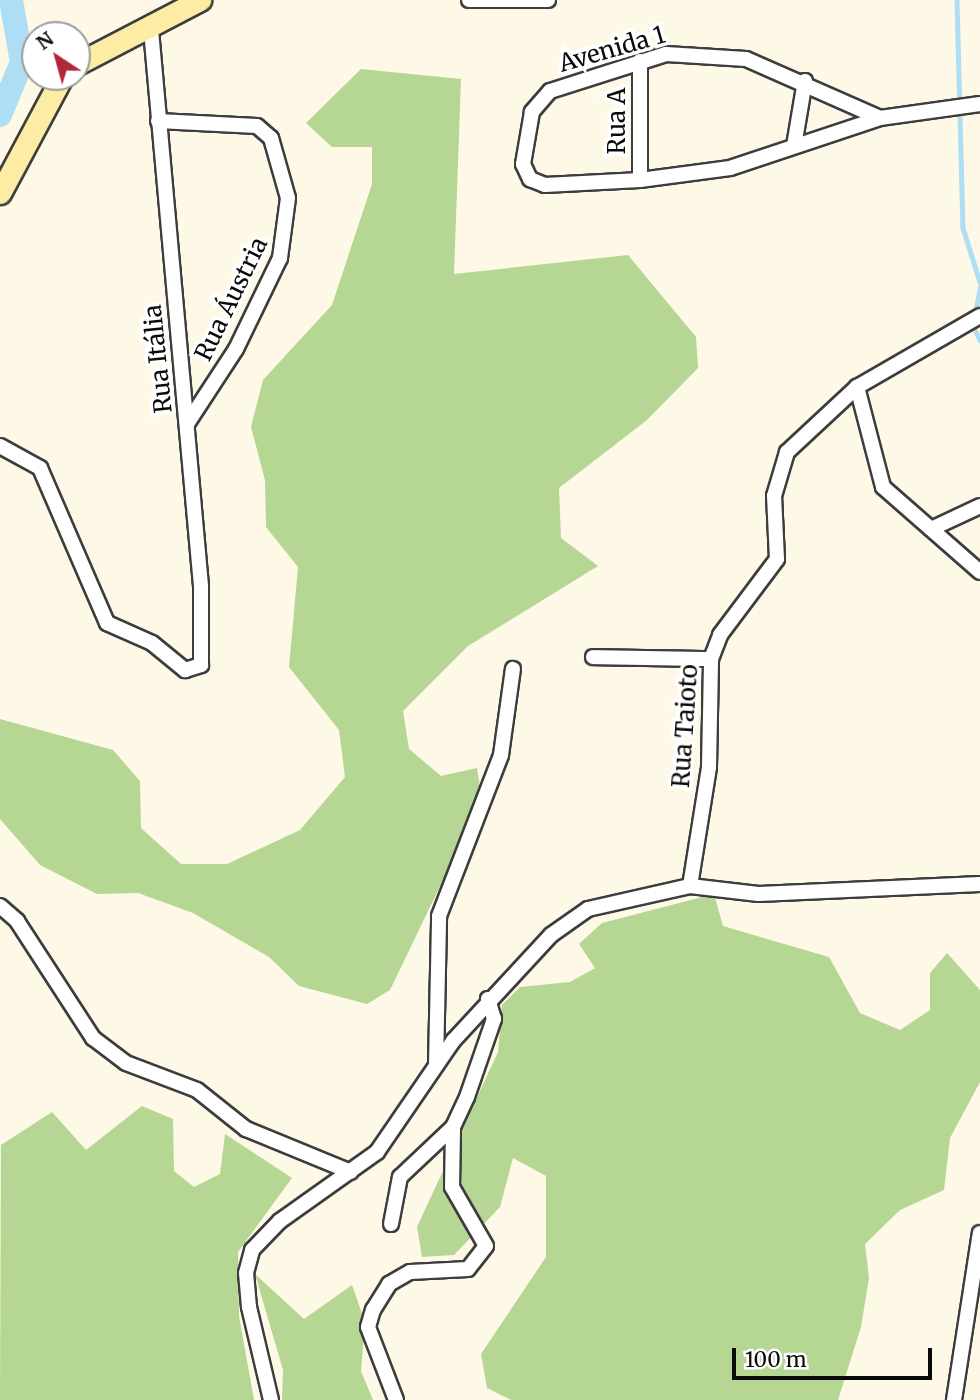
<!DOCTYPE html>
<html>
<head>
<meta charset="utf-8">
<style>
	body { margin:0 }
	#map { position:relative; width:980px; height:1400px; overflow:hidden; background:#fef8e7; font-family:Merriweather,serif }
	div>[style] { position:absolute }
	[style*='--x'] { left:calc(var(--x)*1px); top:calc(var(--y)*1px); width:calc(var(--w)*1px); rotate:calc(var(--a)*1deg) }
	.forest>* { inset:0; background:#b6d693 }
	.stream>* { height:4.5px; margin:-2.25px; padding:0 2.25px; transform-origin:2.25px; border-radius:2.25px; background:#aedef3 }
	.river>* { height:24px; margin:-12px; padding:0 12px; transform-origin:12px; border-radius:12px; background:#aedef3 }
	.roads { filter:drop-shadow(2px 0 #3d3d3d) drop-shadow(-2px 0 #3d3d3d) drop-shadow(0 2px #3d3d3d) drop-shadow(0 -2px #3d3d3d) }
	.street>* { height:14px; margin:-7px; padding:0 7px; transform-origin:7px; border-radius:7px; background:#fff }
	.secondary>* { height:21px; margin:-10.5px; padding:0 10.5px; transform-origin:10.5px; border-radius:10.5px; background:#fceca4 }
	span { translate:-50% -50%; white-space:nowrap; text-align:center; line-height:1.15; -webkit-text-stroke:7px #fff; paint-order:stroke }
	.street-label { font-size:24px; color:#0a0a0a }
	.north { position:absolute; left:21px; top:21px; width:70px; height:70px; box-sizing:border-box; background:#fff; border:2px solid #9d9d9d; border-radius:50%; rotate:324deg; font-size:19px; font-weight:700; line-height:28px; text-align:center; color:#0a0a0a }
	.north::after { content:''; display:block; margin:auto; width:24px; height:32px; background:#b22939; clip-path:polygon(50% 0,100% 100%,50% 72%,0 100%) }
	.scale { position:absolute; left:732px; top:1348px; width:200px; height:32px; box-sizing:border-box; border:4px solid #0a0a0a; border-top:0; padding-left:9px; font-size:21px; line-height:24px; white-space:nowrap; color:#0a0a0a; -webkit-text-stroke:5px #fff; paint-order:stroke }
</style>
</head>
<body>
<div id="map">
	<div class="forest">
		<div style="clip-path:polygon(361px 69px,461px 79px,454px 274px,628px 255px,696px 337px,698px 368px,647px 420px,559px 488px,561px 538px,598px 566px,468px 646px,403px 711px,409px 749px,441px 776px,477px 768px,482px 799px,390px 990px,367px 1004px,299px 986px,269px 957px,193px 913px,138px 893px,97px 894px,40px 865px,0 819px,0 719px,113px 750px,140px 781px,141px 828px,181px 864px,227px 864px,300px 830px,345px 777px,339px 730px,289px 667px,298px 567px,266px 527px,265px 480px,251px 427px,263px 380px,332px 305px,372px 184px,372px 147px,332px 147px,306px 123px)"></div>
		<div style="clip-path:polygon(714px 894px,723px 926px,829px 957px,860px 1013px,900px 1030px,930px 1010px,930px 973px,947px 953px,980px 990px,980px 1082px,950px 1138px,944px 1190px,900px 1210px,865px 1244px,869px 1278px,861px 1327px,838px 1400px,511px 1400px,487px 1388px,481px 1354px,546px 1257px,546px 1176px,513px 1158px,500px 1207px,454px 1255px,422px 1257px,417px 1227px,498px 1052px,502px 1005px,520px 987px,570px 982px,595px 968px,579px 944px,602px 923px)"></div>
		<div style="clip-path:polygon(142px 1106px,173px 1119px,174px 1171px,194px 1187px,220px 1174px,225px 1134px,292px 1178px,238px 1252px,239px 1316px,254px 1400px,0 1400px,1px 1145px,52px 1112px,86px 1150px)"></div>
		<div style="clip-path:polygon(255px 1274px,304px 1319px,352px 1285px,365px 1322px,361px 1371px,373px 1400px,282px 1400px,283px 1370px)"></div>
	</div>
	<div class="stream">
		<div style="--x:957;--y:0;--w:228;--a:88.5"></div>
		<div style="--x:963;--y:228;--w:57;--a:72.5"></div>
		<div style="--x:975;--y:313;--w:26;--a:-79"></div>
		<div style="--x:973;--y:325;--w:17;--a:65"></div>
	</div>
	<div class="river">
		<div style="--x:0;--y:115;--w:57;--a:-67.5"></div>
		<div style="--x:22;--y:62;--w:63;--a:-100.1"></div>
	</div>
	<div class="roads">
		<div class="street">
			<div style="--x:469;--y:0;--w:79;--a:0"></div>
			<div style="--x:880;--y:118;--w:146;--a:-156.2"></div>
			<div style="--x:746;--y:59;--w:80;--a:-176.4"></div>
			<div style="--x:666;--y:54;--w:122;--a:162.3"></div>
			<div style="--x:550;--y:91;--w:28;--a:131"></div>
			<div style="--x:532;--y:112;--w:53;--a:99.8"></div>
			<div style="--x:523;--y:164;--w:17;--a:65"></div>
			<div style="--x:530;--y:179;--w:16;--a:22"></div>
			<div style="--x:545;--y:185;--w:95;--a:-3"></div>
			<div style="--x:640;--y:180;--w:91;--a:-7.6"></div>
			<div style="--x:730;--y:168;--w:158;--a:-18.4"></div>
			<div style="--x:880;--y:118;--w:101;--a:-8"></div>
			<div style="--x:158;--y:121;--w:99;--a:2.9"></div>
			<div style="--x:257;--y:126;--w:18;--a:41"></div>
			<div style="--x:271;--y:138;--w:62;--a:74.2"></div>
			<div style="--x:288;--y:198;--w:61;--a:97.6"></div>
			<div style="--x:280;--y:258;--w:101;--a:115.8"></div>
			<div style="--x:236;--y:349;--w:90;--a:123.2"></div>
			<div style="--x:794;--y:146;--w:66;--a:-80.4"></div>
			<div style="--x:640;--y:180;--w:119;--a:-90"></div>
			<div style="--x:857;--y:387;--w:103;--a:75.4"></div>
			<div style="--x:883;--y:487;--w:129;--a:41.2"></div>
			<div style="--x:0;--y:446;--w:46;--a:28.8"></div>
			<div style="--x:40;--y:468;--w:169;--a:66.6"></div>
			<div style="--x:107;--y:623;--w:49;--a:24"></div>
			<div style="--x:152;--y:643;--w:43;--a:39.3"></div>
			<div style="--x:185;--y:670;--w:17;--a:-17"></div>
			<div style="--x:201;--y:665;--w:79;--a:-90"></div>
			<div style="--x:201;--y:586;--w:558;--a:-95.14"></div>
			<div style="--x:931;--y:529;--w:54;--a:-25.1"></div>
			<div style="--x:593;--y:657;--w:118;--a:1"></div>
			<div style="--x:690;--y:886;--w:121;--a:-80.9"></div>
			<div style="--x:709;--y:767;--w:108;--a:-88.9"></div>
			<div style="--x:711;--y:659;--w:26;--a:-69"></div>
			<div style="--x:720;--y:635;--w:95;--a:-53.1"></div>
			<div style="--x:777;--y:559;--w:63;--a:-92.7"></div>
			<div style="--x:774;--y:496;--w:46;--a:-73.5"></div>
			<div style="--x:787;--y:452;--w:96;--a:-42.9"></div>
			<div style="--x:857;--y:387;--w:142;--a:-30"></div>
			<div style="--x:0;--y:906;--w:23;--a:41"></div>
			<div style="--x:17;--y:921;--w:140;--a:57"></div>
			<div style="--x:93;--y:1038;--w:41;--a:37.1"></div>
			<div style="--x:126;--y:1063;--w:76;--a:20.8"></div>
			<div style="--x:197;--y:1090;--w:63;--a:38.5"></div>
			<div style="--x:246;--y:1129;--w:113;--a:22.3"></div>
			<div style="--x:436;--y:1065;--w:149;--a:-88.8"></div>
			<div style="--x:439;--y:916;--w:173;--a:-68.9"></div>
			<div style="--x:501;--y:755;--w:87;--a:-82.1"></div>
			<div style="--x:391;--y:1224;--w:48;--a:-79.2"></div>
			<div style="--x:400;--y:1177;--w:73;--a:-43.3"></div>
			<div style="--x:453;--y:1127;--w:33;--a:-65"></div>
			<div style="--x:467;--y:1097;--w:83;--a:-70.9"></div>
			<div style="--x:494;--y:1019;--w:21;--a:-107"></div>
			<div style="--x:271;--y:1400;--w:96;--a:-103.3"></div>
			<div style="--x:249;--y:1307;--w:34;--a:-95"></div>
			<div style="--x:246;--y:1273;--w:24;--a:-75"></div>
			<div style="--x:252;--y:1250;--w:40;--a:-46"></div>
			<div style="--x:280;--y:1221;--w:119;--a:-35.4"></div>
			<div style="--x:377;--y:1152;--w:135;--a:-55.6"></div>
			<div style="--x:453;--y:1041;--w:144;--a:-47.2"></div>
			<div style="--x:551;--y:935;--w:45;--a:-35.1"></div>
			<div style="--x:588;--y:909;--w:105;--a:-12.7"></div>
			<div style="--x:690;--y:886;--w:69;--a:6.6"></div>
			<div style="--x:759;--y:894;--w:221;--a:-2.6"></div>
			<div style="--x:396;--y:1400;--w:78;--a:-111"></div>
			<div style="--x:368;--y:1327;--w:18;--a:-74"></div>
			<div style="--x:373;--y:1310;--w:31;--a:-58"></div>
			<div style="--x:389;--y:1284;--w:24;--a:-30"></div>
			<div style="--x:410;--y:1272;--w:58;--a:-3"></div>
			<div style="--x:468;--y:1269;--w:29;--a:-52"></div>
			<div style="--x:486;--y:1246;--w:68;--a:-120"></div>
			<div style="--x:452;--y:1187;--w:60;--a:-89"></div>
			<div style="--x:954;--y:1400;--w:169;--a:-81.2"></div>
		</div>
		<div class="secondary">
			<div style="--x:77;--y:64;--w:139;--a:-27.5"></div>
			<div style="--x:0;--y:193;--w:132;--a:-61.9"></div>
		</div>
	</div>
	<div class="street-label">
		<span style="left:612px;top:49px;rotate:-16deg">Avenida 1</span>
		<span style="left:617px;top:121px;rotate:-90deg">Rua A</span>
		<span style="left:231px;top:299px;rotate:-64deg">Rua Áustria</span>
		<span style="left:158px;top:359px;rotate:-96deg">Rua Itália</span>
		<span style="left:685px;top:726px;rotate:-86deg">Rua Taioto</span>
	</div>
	<div class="north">N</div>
	<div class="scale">100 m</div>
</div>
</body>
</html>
